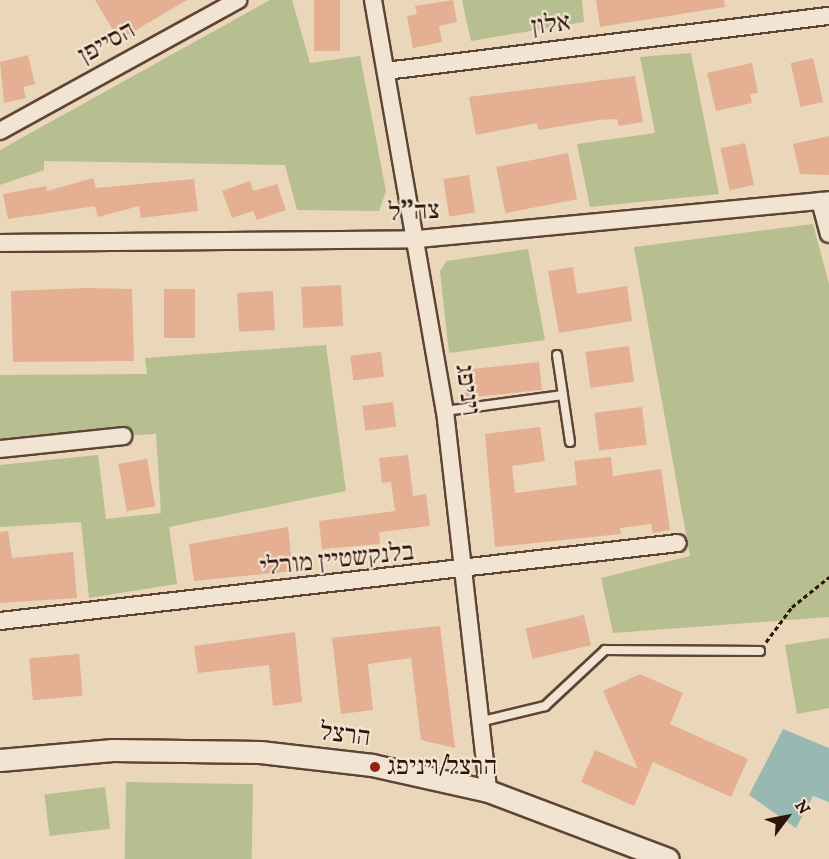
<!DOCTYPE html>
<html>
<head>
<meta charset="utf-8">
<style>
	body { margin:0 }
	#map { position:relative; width:829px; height:859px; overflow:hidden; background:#ead6b9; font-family:"IM FELL DW Pica","Frank Ruhl Libre",serif }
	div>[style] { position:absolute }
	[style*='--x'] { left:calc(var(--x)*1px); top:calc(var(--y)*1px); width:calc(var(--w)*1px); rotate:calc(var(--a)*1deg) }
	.green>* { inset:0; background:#b7be8f; transform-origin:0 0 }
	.water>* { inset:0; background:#98b9b2 }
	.building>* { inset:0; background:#e4af93; transform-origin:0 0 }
	.path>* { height:3px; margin-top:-1.5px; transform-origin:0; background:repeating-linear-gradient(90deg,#2e1409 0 4.5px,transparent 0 7.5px) }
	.roads { filter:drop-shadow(2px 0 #5d4435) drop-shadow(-2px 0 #5d4435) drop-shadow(0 2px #5d4435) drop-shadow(0 -2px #5d4435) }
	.service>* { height:8px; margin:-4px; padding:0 4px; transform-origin:4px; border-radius:4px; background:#f1e4d2 }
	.minor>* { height:16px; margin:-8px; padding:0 8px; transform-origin:8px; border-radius:8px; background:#f1e4d2 }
	.tertiary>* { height:21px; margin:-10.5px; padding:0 10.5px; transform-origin:10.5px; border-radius:10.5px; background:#f1e4d2 }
	.dots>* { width:16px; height:16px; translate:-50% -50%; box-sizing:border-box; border:3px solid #f1e4d2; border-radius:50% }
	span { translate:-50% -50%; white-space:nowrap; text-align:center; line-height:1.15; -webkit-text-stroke:4.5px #f1e4d2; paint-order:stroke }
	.street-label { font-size:26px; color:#2e1409 }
	.poi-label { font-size:26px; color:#2e1409 }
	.left { translate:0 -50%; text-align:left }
	.north { position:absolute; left:757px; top:787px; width:60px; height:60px; -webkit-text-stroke:4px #f1e4d2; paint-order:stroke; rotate:58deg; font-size:16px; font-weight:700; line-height:24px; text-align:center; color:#2e1409 }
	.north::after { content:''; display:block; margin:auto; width:21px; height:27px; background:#2e1409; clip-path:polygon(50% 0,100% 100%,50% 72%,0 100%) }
</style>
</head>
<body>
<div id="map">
	<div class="green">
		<div style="clip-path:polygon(270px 0,292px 0,310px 63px,360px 56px,386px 191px,379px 211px,297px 210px,285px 165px,44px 161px,44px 170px,0 185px,0 150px)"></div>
		<div style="clip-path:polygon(462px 0,582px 0,584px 22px,471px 41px)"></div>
		<div style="clip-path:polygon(691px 53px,719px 194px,590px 207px,577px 144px,655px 133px,640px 57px)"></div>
		<div style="clip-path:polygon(813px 224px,829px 284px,829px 617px,613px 633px,601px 578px,690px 556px,634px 247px)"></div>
		<div style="clip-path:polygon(528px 249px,545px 340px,449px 353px,440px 271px,447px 261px)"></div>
		<div style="clip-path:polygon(326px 345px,346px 491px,169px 527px,177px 584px,89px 598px,81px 522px,0 527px,0 465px,98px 455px,106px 519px,161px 513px,156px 434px,0 442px,0 375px,147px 374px,145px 358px)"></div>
		<div style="clip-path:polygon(829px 638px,829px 708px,797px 714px,785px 645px)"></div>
		<div style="left:126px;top:782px;width:127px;height:77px;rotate:1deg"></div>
		<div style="left:105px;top:787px;width:42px;height:61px;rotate:83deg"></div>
	</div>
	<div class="water">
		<div style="clip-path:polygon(783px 729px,829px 748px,829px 802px,813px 796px,796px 828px,749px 795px)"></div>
	</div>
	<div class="building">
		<div style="clip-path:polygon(95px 0,187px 0,119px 40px)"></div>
		<div style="left:314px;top:0;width:26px;height:51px"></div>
		<div style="clip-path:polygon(453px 0,457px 22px,439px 26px,442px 42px,413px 48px,407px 16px,417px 14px,415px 6px)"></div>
		<div style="clip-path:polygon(596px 0,724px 0,725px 7px,600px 27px)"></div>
		<div style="clip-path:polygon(28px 55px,35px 84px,23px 87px,26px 98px,4px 103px,0 62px)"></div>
		<div style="left:813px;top:58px;width:45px;height:23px;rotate:77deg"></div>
		<div style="clip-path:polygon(752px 63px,758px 93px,750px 94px,752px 103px,716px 111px,707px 73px)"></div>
		<div style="clip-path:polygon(635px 76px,643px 122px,619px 126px,617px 119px,598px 120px,538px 130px,537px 123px,476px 135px,469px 97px)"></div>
		<div style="clip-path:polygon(829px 136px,829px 175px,800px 174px,793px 144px)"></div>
		<div style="left:745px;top:143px;width:43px;height:25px;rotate:78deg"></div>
		<div style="left:568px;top:153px;width:47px;height:73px;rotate:79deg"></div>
		<div style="left:469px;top:175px;width:38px;height:26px;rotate:81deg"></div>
		<div style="clip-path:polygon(93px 178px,96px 188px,194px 179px,198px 211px,141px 218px,139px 206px,98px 217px,95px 206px,8px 219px,3px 194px,46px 186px,47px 191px)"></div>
		<div style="clip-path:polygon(250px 181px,253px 191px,277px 184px,286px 210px,257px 220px,253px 211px,232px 218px,222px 191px)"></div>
		<div style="clip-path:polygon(573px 267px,577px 294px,627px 286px,632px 321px,559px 333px,548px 271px)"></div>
		<div style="left:341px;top:285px;width:41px;height:40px;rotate:87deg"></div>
		<div style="clip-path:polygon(86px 288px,132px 289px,134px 361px,13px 362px,11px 291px)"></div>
		<div style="left:164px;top:289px;width:31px;height:49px"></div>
		<div style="left:273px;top:291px;width:39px;height:36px;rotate:87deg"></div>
		<div style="left:629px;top:346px;width:36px;height:44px;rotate:82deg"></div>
		<div style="left:381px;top:352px;width:25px;height:31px;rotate:83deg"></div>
		<div style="left:539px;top:362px;width:28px;height:77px;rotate:84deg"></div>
		<div style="left:393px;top:402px;width:25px;height:31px;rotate:83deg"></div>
		<div style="left:642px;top:407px;width:38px;height:48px;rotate:83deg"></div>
		<div style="clip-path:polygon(540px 427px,545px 461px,512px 466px,515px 493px,577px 485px,574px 461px,611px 457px,613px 476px,661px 469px,670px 530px,653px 533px,651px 524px,620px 528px,621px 534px,495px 547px,485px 434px)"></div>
		<div style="clip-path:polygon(408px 455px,413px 496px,426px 494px,430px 526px,379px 532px,380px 544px,322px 549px,319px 521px,395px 511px,391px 482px,382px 483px,379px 458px)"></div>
		<div style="left:147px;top:459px;width:48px;height:29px;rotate:80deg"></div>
		<div style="clip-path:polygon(288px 527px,293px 571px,194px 581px,189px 544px)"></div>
		<div style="clip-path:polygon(8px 531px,12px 558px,73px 552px,77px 598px,0 603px,0 532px)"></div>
		<div style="left:584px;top:615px;width:31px;height:60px;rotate:77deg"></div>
		<div style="clip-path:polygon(440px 626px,455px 748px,421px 740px,411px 658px,368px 664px,373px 710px,341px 714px,332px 638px)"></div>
		<div style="clip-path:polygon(295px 632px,302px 702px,273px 706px,269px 665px,198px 673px,194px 646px)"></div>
		<div style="left:79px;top:654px;width:42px;height:50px;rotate:85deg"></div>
		<div style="clip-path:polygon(640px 674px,683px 693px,670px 724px,748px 759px,731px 797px,653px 762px,634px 806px,581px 782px,595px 750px,638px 769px,603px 691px)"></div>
	</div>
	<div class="path">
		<div style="--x:766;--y:642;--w:44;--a:-53.4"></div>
		<div style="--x:792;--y:607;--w:48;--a:-39"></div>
	</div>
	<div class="roads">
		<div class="service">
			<div style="--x:557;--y:355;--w:88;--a:81.5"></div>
			<div style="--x:445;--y:411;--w:119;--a:-7.7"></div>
			<div style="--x:479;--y:722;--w:68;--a:-13.6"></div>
			<div style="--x:545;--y:706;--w:82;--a:-43"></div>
			<div style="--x:605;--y:650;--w:155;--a:0.4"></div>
		</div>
		<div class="minor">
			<div style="--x:373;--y:0;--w:417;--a:80.1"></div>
			<div style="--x:445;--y:411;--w:382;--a:83.5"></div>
			<div style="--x:386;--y:71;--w:446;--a:-7.1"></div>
			<div style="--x:0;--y:131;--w:272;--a:-28.8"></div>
			<div style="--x:820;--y:201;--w:34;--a:75"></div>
			<div style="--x:0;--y:243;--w:418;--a:-0.5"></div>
			<div style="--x:418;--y:239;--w:413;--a:-5.4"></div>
			<div style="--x:0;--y:449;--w:124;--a:-6"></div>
			<div style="--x:0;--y:621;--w:682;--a:-6.56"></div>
		</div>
		<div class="tertiary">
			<div style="--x:0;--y:760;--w:113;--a:-5.1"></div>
			<div style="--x:113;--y:750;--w:147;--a:0.8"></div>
			<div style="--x:260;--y:752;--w:113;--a:6.6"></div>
			<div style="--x:372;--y:765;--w:119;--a:12.6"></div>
			<div style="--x:488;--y:791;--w:192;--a:20.7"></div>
		</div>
	</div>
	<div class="dots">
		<div style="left:375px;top:767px;background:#8f2418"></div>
	</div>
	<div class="street-label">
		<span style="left:551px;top:25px;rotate:-7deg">אלון</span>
		<span style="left:107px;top:43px;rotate:-29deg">הסייפן</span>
		<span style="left:414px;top:212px;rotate:-3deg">צה"ל</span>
		<span style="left:467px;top:390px;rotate:82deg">ויניפג</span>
		<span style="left:337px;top:560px;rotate:-6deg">בלנקשטיין מורלי</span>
		<span style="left:345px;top:735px;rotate:7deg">הרצל</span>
	</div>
	<div class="poi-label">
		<span class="left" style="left:387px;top:767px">הרצל/ויניפג</span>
	</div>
	<div class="north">N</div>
</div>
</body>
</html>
